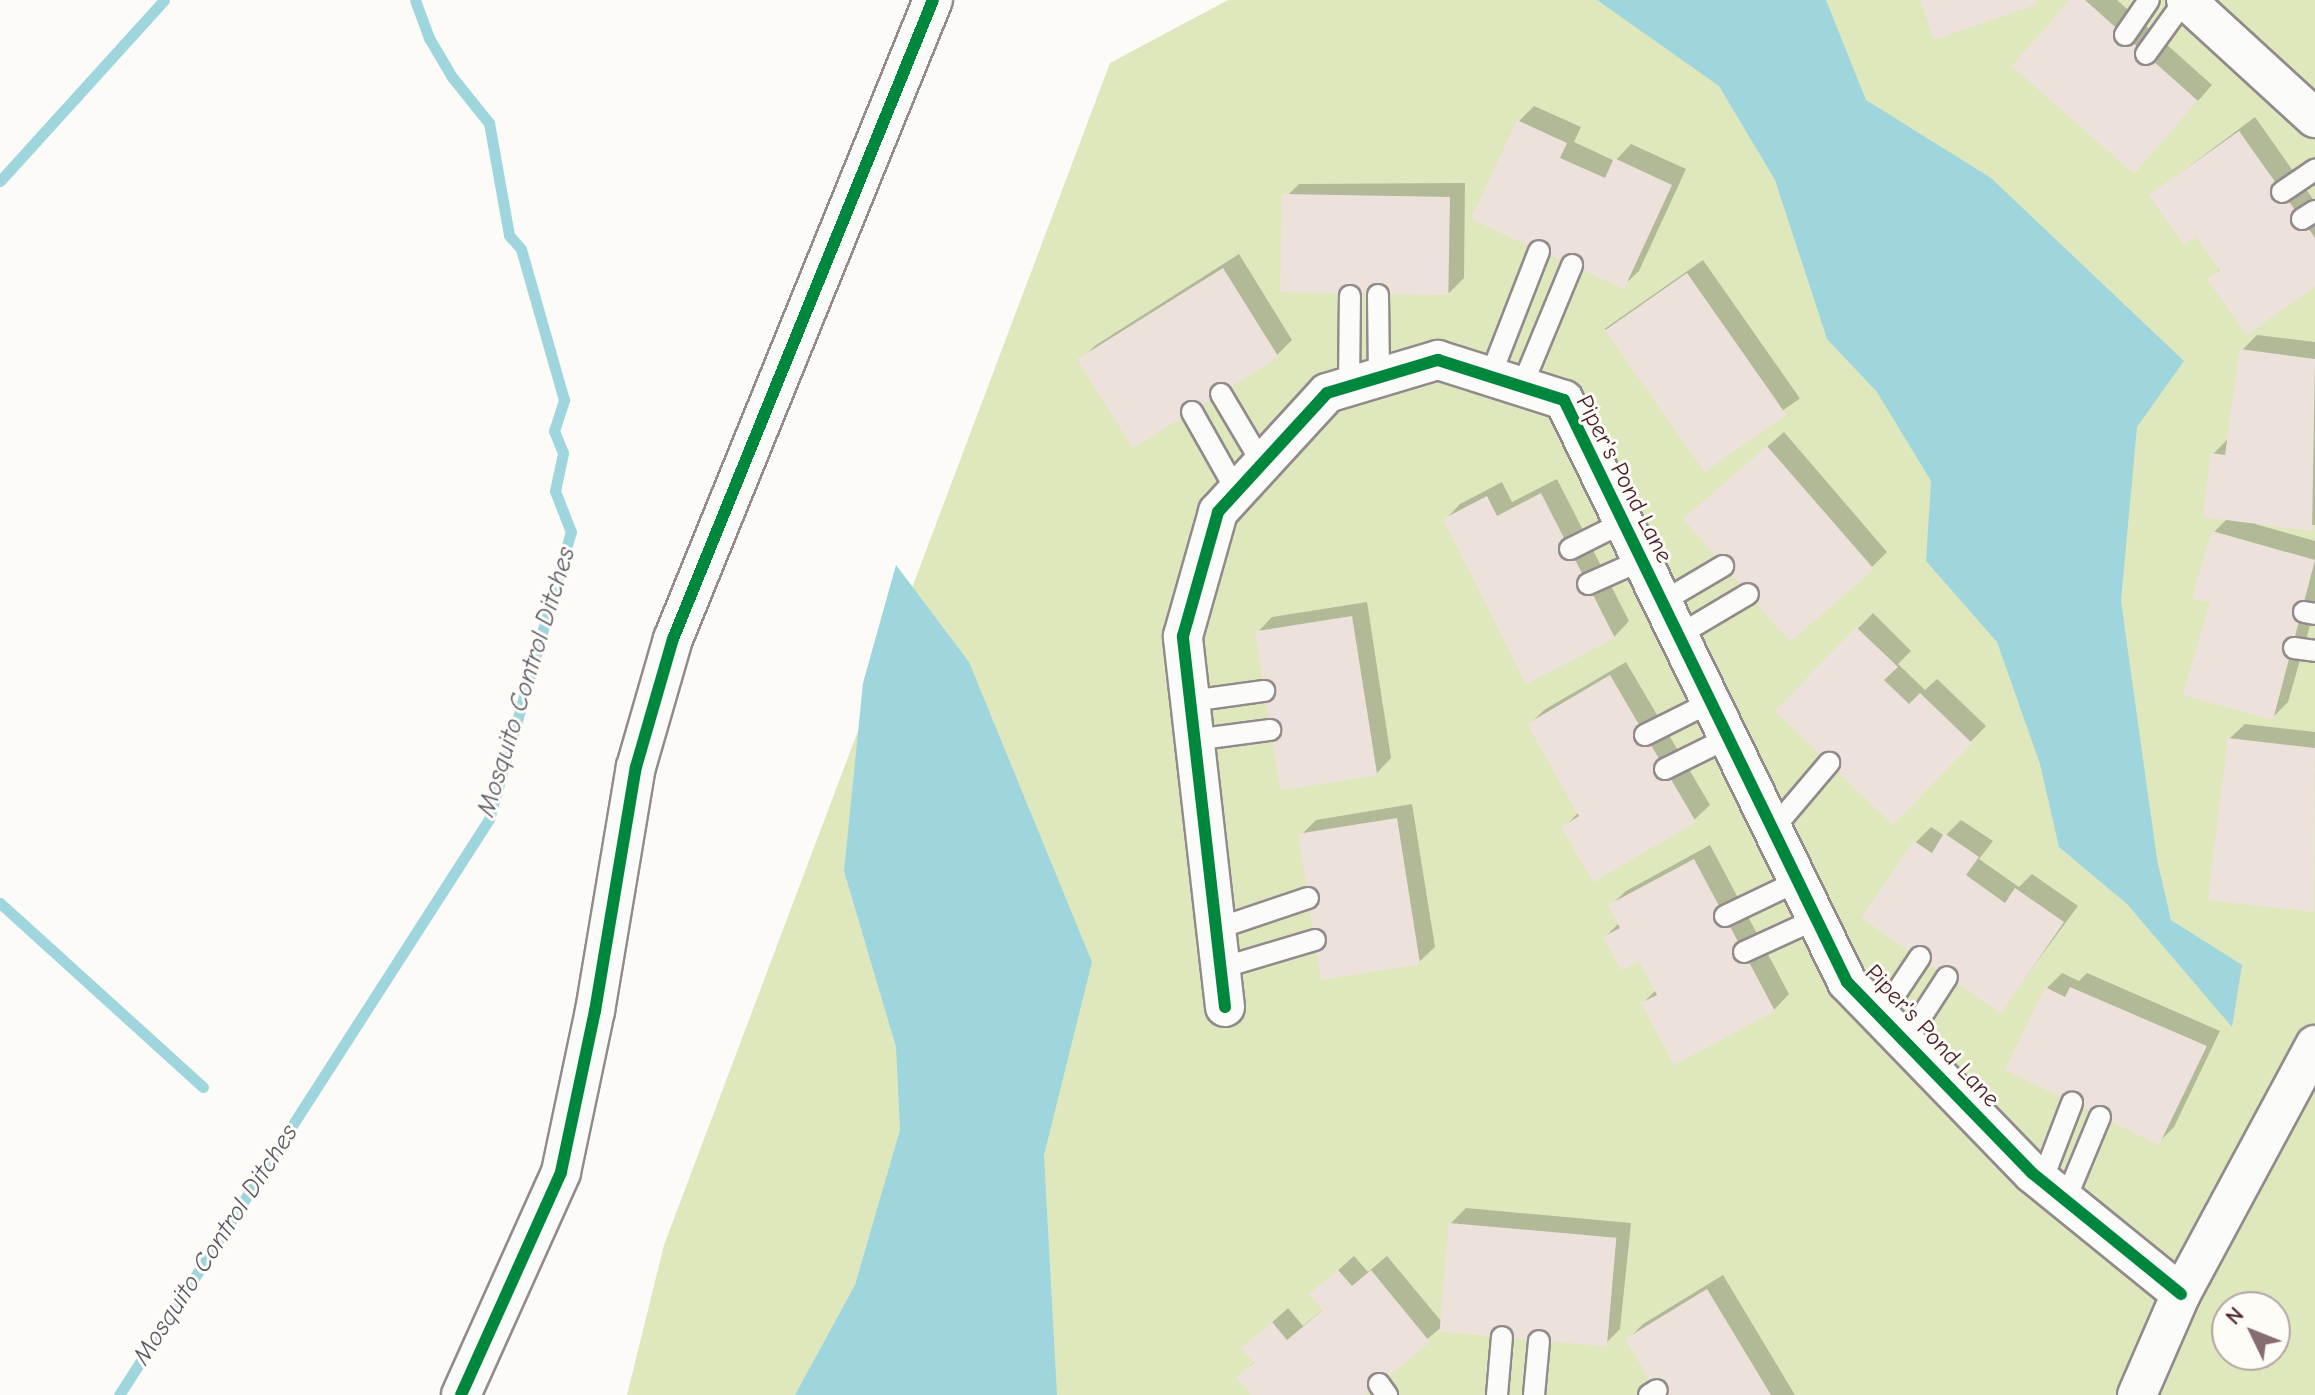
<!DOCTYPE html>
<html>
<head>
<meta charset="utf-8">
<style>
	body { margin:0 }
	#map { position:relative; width:2315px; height:1395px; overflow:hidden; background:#fcfbf8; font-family:"Comic Neue",sans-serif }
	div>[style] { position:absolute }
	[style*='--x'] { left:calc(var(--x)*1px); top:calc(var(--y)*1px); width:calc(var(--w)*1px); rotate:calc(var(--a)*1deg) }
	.green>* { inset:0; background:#dfe8bd }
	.water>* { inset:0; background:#9fd6de }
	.shadow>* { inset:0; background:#0003; transform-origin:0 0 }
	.stream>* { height:11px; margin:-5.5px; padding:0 5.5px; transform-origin:5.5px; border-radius:5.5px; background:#9fd6de }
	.building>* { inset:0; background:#ede2db; transform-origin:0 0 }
	.roads { filter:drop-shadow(2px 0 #928a8b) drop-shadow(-2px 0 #928a8b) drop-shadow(0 2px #928a8b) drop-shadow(0 -2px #928a8b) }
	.lane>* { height:20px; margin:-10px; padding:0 10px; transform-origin:10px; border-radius:10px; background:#fbfbf9 }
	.street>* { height:38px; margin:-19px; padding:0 19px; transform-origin:19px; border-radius:19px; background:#fbfbf9 }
	.cycleway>* { height:12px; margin:-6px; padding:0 6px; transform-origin:6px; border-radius:6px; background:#00873e }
	span { translate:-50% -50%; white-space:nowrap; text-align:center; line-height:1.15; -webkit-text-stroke:6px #fdfcf7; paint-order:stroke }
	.street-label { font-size:24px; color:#4a1f2b }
	.water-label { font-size:26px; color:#5a5966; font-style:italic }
	.north { position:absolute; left:2211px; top:1291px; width:80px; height:80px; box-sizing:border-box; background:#fdfcf7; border:2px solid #b5a4a5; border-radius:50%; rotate:313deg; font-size:22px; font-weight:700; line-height:32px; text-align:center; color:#4a1f2b }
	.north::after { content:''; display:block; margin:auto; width:28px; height:36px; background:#886c73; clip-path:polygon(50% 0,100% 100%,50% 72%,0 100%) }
</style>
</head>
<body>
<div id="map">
	<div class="green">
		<div style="clip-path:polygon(evenodd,1228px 0,2315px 0,2315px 1395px,627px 1395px,664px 1245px,1110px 63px,1228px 0,2227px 1307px,2275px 1307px,2275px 1355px,2227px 1355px,2227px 1307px)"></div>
	</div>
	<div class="water">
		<div style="clip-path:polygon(1597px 0,1826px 0,1866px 100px,1991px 178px,2184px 361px,2137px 427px,2121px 601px,2157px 859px,2171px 920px,2242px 965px,2232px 1027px,2127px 904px,2059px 847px,2040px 764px,1997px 642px,1926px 561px,1931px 481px,1877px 392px,1827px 339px,1775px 180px,1719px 86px)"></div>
		<div style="clip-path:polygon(896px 565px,969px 662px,1092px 962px,1044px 1155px,1057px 1395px,795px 1395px,855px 1285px,900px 1130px,896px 1047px,844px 871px,863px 683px)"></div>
	</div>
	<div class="shadow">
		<div style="clip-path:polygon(2073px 0,2117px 0,2212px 85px,2149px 156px)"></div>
		<div style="clip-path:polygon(1534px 106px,1581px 127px,1574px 142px,1615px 161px,1631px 144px,1686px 169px,1639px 271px,1623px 286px,1519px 121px)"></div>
		<div style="clip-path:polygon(2255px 117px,2315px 202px,2315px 284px,2210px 279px,2221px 268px,2197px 234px,2151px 195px)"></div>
		<div style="clip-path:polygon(1465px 183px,1464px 278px,1449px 293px,1284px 199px,1299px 184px)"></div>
		<div style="clip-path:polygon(1239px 254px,1292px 340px,1277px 355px,1080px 360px,1096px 345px)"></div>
		<div style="left:1703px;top:260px;width:169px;height:120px;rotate:55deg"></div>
		<div style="clip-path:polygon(2257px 335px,2315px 342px,2315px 525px,2255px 524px,2315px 541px,2315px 608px,2288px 702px,2272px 718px,2212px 602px,2214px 532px,2228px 518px,2213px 454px,2230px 437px,2242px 350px)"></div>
		<div style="clip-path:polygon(1784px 432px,1887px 552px,1872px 567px,1701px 504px)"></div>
		<div style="clip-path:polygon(1557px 479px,1629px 621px,1614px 637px,1445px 520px,1460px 504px,1502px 482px,1512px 502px)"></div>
		<div style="clip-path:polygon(1367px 602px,1391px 758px,1376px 774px,1257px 633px,1272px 617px)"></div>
		<div style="clip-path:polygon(1873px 613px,1911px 651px,1898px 664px,1925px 690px,1937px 679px,1986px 726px,1893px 822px,1778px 711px)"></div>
		<div style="clip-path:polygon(1626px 662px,1710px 805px,1694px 820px,1564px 827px,1579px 812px,1529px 725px,1544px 710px)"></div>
		<div style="clip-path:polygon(2245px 724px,2315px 732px,2313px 910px,2229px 739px)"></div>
		<div style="clip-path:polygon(1412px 804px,1435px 947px,1419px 962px,1300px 836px,1316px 820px)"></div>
		<div style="clip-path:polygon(1961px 820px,1993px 841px,1979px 859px,2019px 887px,2032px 874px,2078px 906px,2001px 1010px,1864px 917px,1916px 842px,1931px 827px,1945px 836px)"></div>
		<div style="clip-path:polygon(1710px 845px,1789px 994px,1774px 1010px,1643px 1003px,1656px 990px,1640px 958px,1605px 937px,1619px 923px,1610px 906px,1626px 891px)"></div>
		<div style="clip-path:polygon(2062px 973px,2079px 981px,2087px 973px,2220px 1031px,2174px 1127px,2158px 1143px,2047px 988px)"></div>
		<div style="clip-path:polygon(1466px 1208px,1631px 1223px,1620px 1329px,1605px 1344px,1439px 1329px,1362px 1395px,1253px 1395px,1239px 1378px,1255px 1361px,1244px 1348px,1288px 1308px,1303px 1326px,1324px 1309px,1312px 1294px,1354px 1256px,1368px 1272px,1387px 1256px,1441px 1321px,1450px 1224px)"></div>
		<div style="clip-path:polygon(1723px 1275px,1795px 1395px,1661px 1395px,1628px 1339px,1643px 1324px)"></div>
	</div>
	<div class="stream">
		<div style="--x:0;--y:181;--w:244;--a:-47.8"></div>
		<div style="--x:0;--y:903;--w:274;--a:42.2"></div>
		<div style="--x:119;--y:1395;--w:685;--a:-57.28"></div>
		<div style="--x:489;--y:819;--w:298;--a:-74.1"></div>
		<div style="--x:571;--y:532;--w:44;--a:-111.3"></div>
		<div style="--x:555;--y:491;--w:39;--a:-78"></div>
		<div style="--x:563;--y:453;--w:24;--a:-112"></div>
		<div style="--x:554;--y:431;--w:33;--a:-72"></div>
		<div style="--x:564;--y:400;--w:157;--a:-105.9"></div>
		<div style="--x:521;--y:249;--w:18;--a:-131"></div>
		<div style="--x:509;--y:235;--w:114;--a:-100.1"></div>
		<div style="--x:489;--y:123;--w:59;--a:-128.8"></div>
		<div style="--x:452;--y:77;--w:45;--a:-120.5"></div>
		<div style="--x:429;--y:38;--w:40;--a:-110.2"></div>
	</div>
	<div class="building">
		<div style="clip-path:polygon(1920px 0,2035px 0,2037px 4px,1934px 40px)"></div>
		<div style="clip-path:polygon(2070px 0,2085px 0,2198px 101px,2134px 174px,2012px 66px)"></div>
		<div style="clip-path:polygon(1517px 120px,1567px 143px,1560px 158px,1605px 178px,1614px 158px,1672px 185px,1624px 289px,1471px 219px)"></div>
		<div style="clip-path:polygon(2239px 131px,2315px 238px,2315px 286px,2247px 335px,2207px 279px,2220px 270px,2196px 237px,2184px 245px,2149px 195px)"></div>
		<div style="left:1450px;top:197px;width:98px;height:168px;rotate:91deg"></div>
		<div style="left:1223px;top:268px;width:105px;height:172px;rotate:58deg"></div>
		<div style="left:1687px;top:273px;width:173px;height:100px;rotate:55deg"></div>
		<div style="clip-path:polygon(2240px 349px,2315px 359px,2312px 531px,2203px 517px,2211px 453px,2225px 455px)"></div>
		<div style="left:1767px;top:446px;width:163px;height:111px;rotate:49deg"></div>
		<div style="clip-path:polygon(1541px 493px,1615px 638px,1526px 684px,1443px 519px,1487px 496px,1497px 516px)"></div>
		<div style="clip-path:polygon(2212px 531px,2315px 560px,2273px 720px,2183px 695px,2210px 603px,2192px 598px)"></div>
		<div style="left:1352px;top:616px;width:161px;height:98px;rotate:81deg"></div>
		<div style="clip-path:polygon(1856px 627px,1898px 667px,1884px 680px,1909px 704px,1920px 693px,1972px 743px,1893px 825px,1775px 711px)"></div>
		<div style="clip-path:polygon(1610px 675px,1696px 822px,1593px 882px,1561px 827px,1579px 816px,1527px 724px)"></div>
		<div style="clip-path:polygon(2228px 738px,2315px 748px,2314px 912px,2208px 900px)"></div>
		<div style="left:1397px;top:818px;width:148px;height:100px;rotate:81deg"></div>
		<div style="clip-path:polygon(1944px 833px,1979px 857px,1966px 875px,2005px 903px,2015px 888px,2064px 922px,2001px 1013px,1861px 918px,1914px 841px,1932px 853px)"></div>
		<div style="clip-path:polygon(1694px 859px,1775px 1011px,1674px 1065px,1641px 1003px,1657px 995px,1639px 961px,1621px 970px,1603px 937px,1620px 928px,1608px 905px)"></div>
		<div style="clip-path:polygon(2045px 987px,2065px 997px,2070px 987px,2207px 1046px,2159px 1145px,2005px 1070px)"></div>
		<div style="left:1449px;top:1223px;width:168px;height:109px;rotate:5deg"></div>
		<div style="clip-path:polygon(1338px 1270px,1352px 1286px,1371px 1270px,1430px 1342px,1365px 1395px,1251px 1395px,1236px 1377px,1254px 1363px,1241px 1348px,1272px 1322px,1287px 1340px,1323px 1310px,1309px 1294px)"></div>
		<div style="clip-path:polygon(1707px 1289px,1771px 1395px,1659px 1395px,1625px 1339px)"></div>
	</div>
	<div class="roads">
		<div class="lane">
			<div style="--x:2125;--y:35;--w:42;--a:-55.6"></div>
			<div style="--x:2146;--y:54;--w:67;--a:-54.2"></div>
			<div style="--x:2282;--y:192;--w:40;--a:-34"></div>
			<div style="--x:2302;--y:219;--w:15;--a:-32"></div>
			<div style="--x:1378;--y:295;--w:83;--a:89.3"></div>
			<div style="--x:1490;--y:377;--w:135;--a:-68.7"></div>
			<div style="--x:1522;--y:386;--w:131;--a:-67.5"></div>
			<div style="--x:1349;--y:387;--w:91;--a:-89.4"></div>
			<div style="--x:1221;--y:394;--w:80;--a:59.3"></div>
			<div style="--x:1192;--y:412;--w:92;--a:60.6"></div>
			<div style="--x:1570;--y:549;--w:60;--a:-26.6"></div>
			<div style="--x:1588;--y:584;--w:59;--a:-24"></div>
			<div style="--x:1662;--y:602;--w:71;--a:-30.5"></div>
			<div style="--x:2304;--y:612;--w:11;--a:10"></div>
			<div style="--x:1679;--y:635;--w:80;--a:-30.7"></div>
			<div style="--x:2294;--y:648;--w:21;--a:8"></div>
			<div style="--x:1191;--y:701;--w:74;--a:-7.8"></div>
			<div style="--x:1645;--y:735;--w:74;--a:-26.6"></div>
			<div style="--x:1194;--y:740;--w:77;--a:-7.5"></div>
			<div style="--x:1665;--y:769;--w:70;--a:-26.2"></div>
			<div style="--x:1773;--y:829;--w:87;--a:-49.7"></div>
			<div style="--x:1725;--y:916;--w:81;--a:-25.6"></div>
			<div style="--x:1216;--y:929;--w:97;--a:-18.6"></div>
			<div style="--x:1744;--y:952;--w:79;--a:-24.6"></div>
			<div style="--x:1221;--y:968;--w:98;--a:-16.6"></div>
			<div style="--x:1880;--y:1017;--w:72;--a:-56.3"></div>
			<div style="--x:1905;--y:1042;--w:77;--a:-57.1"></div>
			<div style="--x:2042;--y:1181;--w:84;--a:-69"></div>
			<div style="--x:2065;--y:1201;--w:91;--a:-67.4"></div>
			<div style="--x:1379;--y:1384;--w:14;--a:54"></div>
			<div style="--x:1497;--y:1395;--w:58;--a:-85.1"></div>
			<div style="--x:1534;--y:1395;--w:54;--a:-84.7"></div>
			<div style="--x:1649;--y:1395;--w:9;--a:-32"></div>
		</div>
		<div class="street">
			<div style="--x:2186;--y:0;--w:175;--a:42.5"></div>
			<div style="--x:1225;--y:1007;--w:373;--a:-96.5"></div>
			<div style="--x:1183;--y:636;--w:129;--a:-74.2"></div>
			<div style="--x:1218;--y:512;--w:161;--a:-47.5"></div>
			<div style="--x:1327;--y:393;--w:116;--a:-16.6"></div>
			<div style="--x:1438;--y:360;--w:132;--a:17.6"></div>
			<div style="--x:1564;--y:400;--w:647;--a:64.07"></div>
			<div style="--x:1847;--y:982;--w:266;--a:45.9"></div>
			<div style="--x:2032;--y:1173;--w:192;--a:39.1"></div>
			<div style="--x:461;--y:1395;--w:244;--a:-65.8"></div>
			<div style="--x:561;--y:1172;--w:165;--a:-78.1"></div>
			<div style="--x:595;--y:1011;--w:247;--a:-80.5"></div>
			<div style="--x:636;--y:767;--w:133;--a:-73.9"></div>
			<div style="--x:673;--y:639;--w:690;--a:-67.86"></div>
			<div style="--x:2137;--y:1395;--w:110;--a:-66.5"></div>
			<div style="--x:2181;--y:1294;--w:283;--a:-61.7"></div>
		</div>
	</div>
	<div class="cycleway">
		<div style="--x:1225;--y:1007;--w:373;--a:-96.5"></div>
		<div style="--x:1183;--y:636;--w:129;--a:-74.2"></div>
		<div style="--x:1218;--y:512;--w:161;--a:-47.5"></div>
		<div style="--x:1327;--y:393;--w:116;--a:-16.6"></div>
		<div style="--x:1438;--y:360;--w:132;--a:17.6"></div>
		<div style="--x:1564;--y:400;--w:647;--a:64.07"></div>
		<div style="--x:1847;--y:982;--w:266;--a:45.9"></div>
		<div style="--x:2032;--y:1173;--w:192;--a:39.1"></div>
		<div style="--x:461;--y:1395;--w:244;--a:-65.8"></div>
		<div style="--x:561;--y:1172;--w:165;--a:-78.1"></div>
		<div style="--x:595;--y:1011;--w:247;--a:-80.5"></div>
		<div style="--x:636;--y:767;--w:133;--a:-73.9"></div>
		<div style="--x:673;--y:639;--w:690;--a:-67.86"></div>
	</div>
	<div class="street-label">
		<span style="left:1624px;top:479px;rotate:63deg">Piper's Pond Lane</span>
		<span style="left:1932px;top:1036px;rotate:47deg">Piper's Pond Lane</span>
	</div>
	<div class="water-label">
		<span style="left:527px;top:682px;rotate:-73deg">Mosquito Control Ditches</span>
		<span style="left:216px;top:1245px;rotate:-57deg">Mosquito Control Ditches</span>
	</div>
	<div class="north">N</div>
</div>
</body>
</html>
